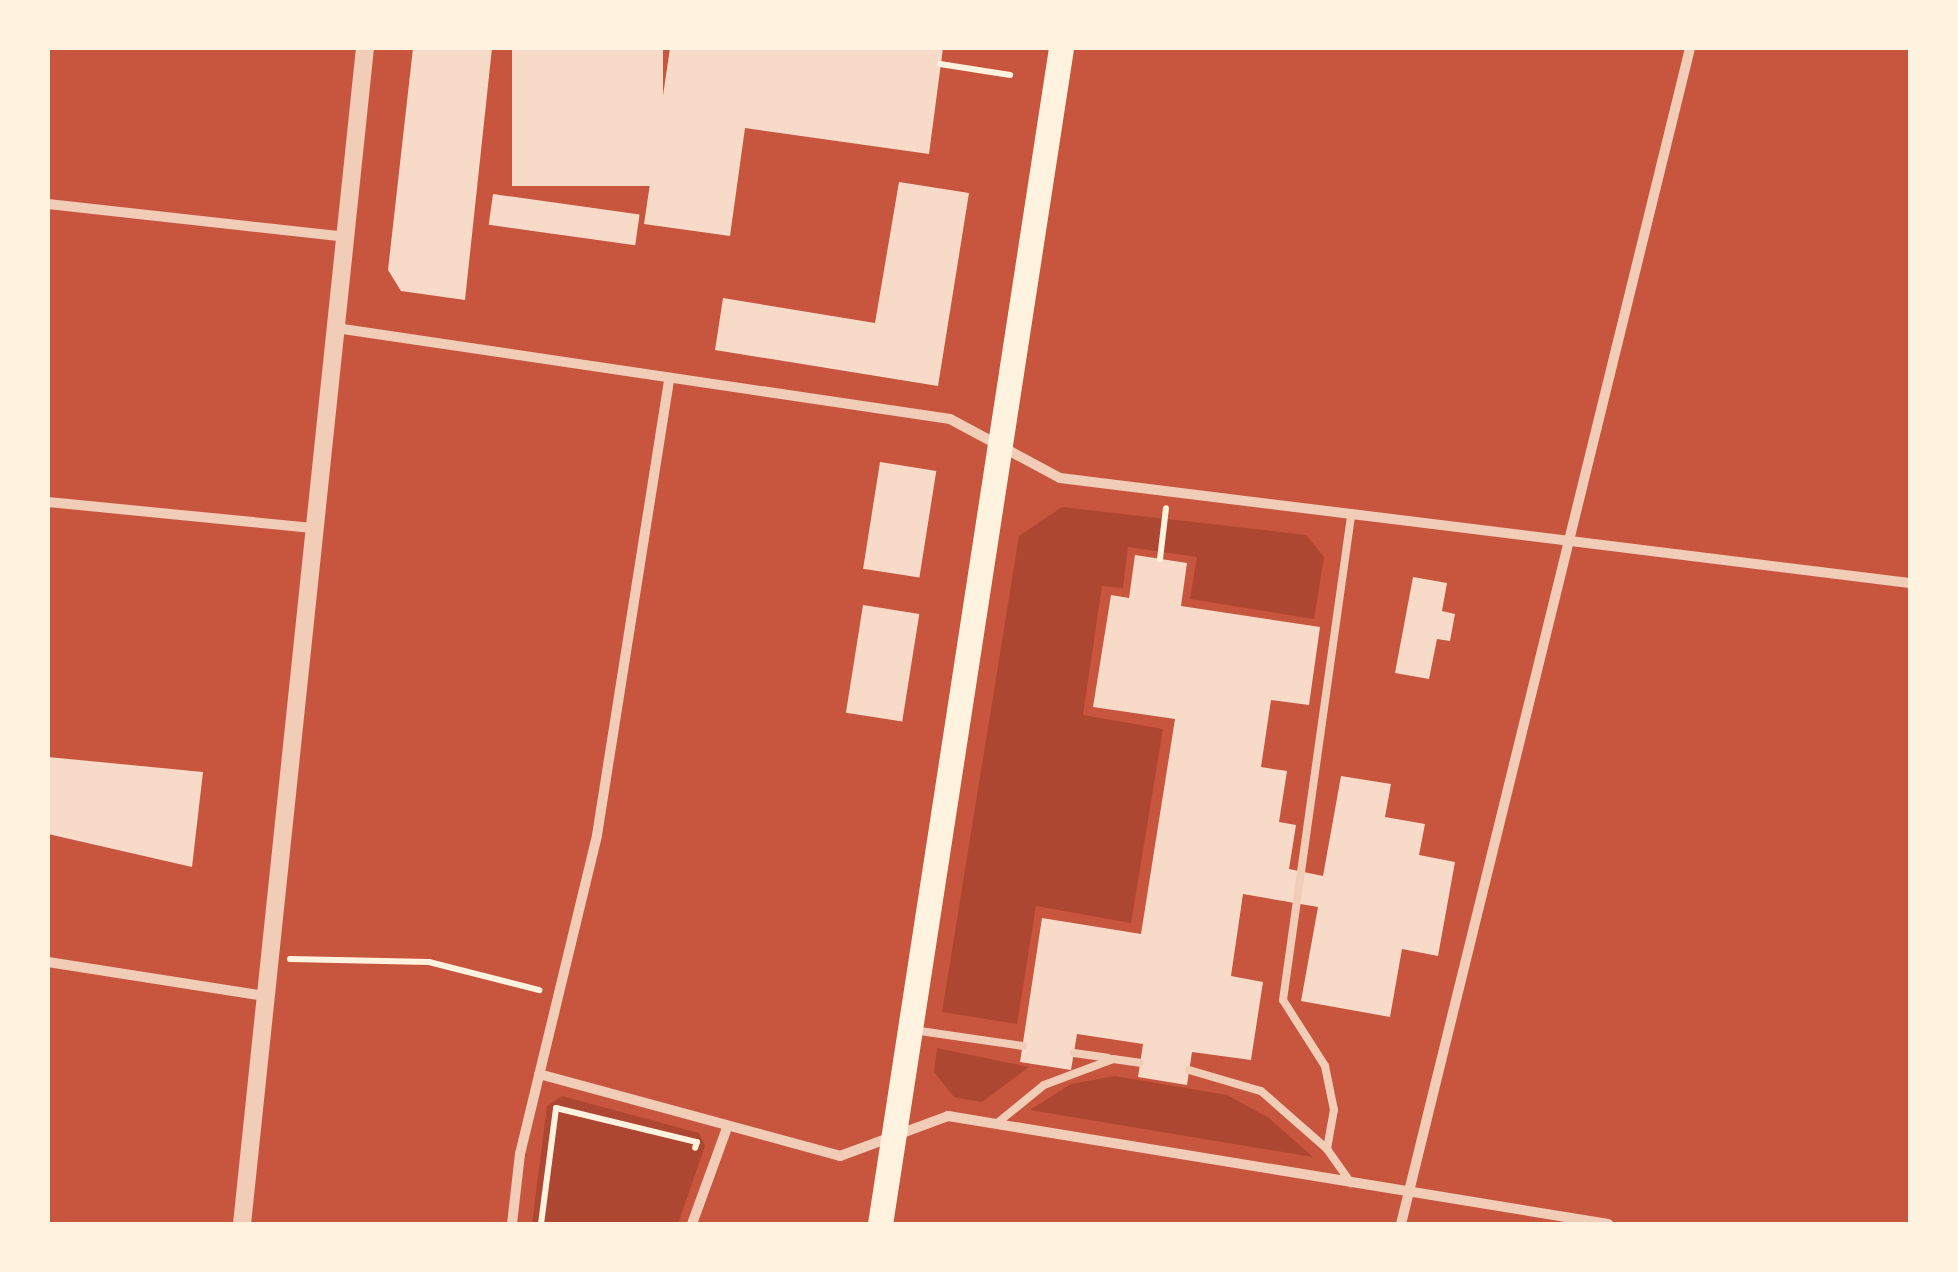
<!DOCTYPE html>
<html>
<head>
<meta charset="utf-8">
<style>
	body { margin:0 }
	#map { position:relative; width:1958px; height:1272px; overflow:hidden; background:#c8553d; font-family:Arial,sans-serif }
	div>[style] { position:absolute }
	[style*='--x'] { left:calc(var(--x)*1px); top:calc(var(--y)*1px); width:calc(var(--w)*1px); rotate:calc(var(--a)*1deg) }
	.green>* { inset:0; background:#ae4732 }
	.building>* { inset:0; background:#f7dbc8; transform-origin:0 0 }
	.path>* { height:6px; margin:-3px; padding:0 3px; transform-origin:3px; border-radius:3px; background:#fff3e0 }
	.service>* { height:8px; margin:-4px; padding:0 4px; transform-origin:4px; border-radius:4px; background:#f1ccb7 }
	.minor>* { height:10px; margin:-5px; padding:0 5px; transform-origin:5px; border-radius:5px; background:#f1ccb7 }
	.tertiary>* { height:18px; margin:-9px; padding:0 9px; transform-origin:9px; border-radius:9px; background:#f1ccb7 }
	.primary>* { height:25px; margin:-12.5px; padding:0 12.5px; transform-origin:12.5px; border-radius:12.5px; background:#fff3e0 }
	span { translate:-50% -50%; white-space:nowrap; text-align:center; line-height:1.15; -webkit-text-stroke:8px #fff3e0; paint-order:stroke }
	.frame { position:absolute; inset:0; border:50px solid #fff3e0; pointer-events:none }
</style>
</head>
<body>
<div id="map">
	<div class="green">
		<div style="clip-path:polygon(1062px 507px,1306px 535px,1324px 557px,1314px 619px,1190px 599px,1197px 557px,1128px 547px,1123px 588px,1102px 586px,1083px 715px,1163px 729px,1131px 923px,1036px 906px,1017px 1024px,942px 1012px,1019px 536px)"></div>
		<div style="clip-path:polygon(937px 1048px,1029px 1067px,982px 1102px,954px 1097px,934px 1072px)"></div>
		<div style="clip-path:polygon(1115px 1076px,1227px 1095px,1269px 1118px,1313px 1157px,1030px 1110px,1071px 1084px)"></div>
		<div style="clip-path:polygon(562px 1096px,699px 1133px,705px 1146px,678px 1224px,532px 1224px,547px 1106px)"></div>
	</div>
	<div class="building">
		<div style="clip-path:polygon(413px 48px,492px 48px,465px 300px,401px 291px,388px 270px)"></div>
		<div style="left:512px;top:48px;width:151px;height:138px"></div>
		<div style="clip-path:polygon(670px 48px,943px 48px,929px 154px,745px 128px,730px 236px,644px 224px)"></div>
		<div style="clip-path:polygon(899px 182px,969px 193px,938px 386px,715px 350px,723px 298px,875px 323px)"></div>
		<div style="left:493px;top:194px;width:148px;height:31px;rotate:8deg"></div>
		<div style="left:880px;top:462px;width:57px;height:108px;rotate:9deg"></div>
		<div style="clip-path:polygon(1135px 555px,1187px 563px,1181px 606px,1320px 627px,1309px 705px,1271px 700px,1261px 767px,1287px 771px,1279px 822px,1296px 825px,1289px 869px,1323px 876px,1341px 776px,1391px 784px,1385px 817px,1425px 824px,1419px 855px,1455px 862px,1438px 956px,1402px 949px,1390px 1017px,1301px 1001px,1318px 907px,1243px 894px,1231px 976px,1263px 982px,1251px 1060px,1192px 1052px,1187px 1085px,1138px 1077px,1143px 1044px,1077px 1034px,1071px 1070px,1020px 1062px,1042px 918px,1141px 934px,1175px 719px,1093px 707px,1111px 595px,1129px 598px)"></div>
		<div style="clip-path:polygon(1413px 577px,1447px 583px,1442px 611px,1455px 614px,1450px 641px,1437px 639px,1429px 679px,1395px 673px)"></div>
		<div style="left:863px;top:605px;width:57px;height:109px;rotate:9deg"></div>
		<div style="clip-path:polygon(48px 757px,203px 772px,192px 867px,48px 834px)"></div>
	</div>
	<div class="path">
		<div style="--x:940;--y:64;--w:71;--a:8.9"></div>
		<div style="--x:1160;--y:559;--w:51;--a:-83.3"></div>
		<div style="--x:290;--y:959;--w:139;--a:1.2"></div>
		<div style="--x:429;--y:962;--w:114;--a:14.3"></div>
		<div style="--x:541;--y:1224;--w:117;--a:-82.6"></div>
		<div style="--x:556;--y:1108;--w:145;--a:13.6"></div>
		<div style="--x:697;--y:1142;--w:6;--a:108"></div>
	</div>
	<div class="service">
		<div style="--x:913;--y:1030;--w:111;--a:8.3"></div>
		<div style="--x:1074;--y:1053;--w:34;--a:8"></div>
		<div style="--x:1189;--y:1070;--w:75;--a:16.3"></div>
		<div style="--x:1261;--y:1091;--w:88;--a:41.3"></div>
		<div style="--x:1327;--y:1149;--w:42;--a:54.8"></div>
		<div style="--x:996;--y:1124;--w:62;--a:-39.1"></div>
		<div style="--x:1044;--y:1085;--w:74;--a:-20.6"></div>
		<div style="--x:1113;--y:1059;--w:27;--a:8"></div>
		<div style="--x:1327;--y:1149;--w:40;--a:-80"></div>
		<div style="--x:1334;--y:1110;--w:45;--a:-101.6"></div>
		<div style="--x:1325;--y:1066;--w:78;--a:-122.5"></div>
		<div style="--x:1283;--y:1000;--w:490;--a:-82"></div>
	</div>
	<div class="minor">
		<div style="--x:48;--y:204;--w:299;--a:6.3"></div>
		<div style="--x:336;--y:328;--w:621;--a:8.43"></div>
		<div style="--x:950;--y:419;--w:125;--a:28.2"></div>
		<div style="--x:1060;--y:478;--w:856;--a:7.04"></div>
		<div style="--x:48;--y:502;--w:268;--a:5.6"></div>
		<div style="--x:48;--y:962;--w:221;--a:8.9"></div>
		<div style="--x:539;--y:1074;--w:312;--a:15.2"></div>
		<div style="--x:840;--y:1156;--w:115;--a:-20.3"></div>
		<div style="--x:948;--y:1116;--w:669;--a:9.29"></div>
		<div style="--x:512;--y:1224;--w:70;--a:-83.5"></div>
		<div style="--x:520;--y:1154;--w:328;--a:-76.4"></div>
		<div style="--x:597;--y:835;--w:463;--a:-81"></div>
		<div style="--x:692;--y:1224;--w:102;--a:-70"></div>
		<div style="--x:1401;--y:1224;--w:1211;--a:-76.19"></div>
	</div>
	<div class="tertiary">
		<div style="--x:242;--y:1224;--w:1182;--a:-84.03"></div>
	</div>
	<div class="primary">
		<div style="--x:880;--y:1224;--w:1190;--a:-81.25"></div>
	</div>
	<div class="frame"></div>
</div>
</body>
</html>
